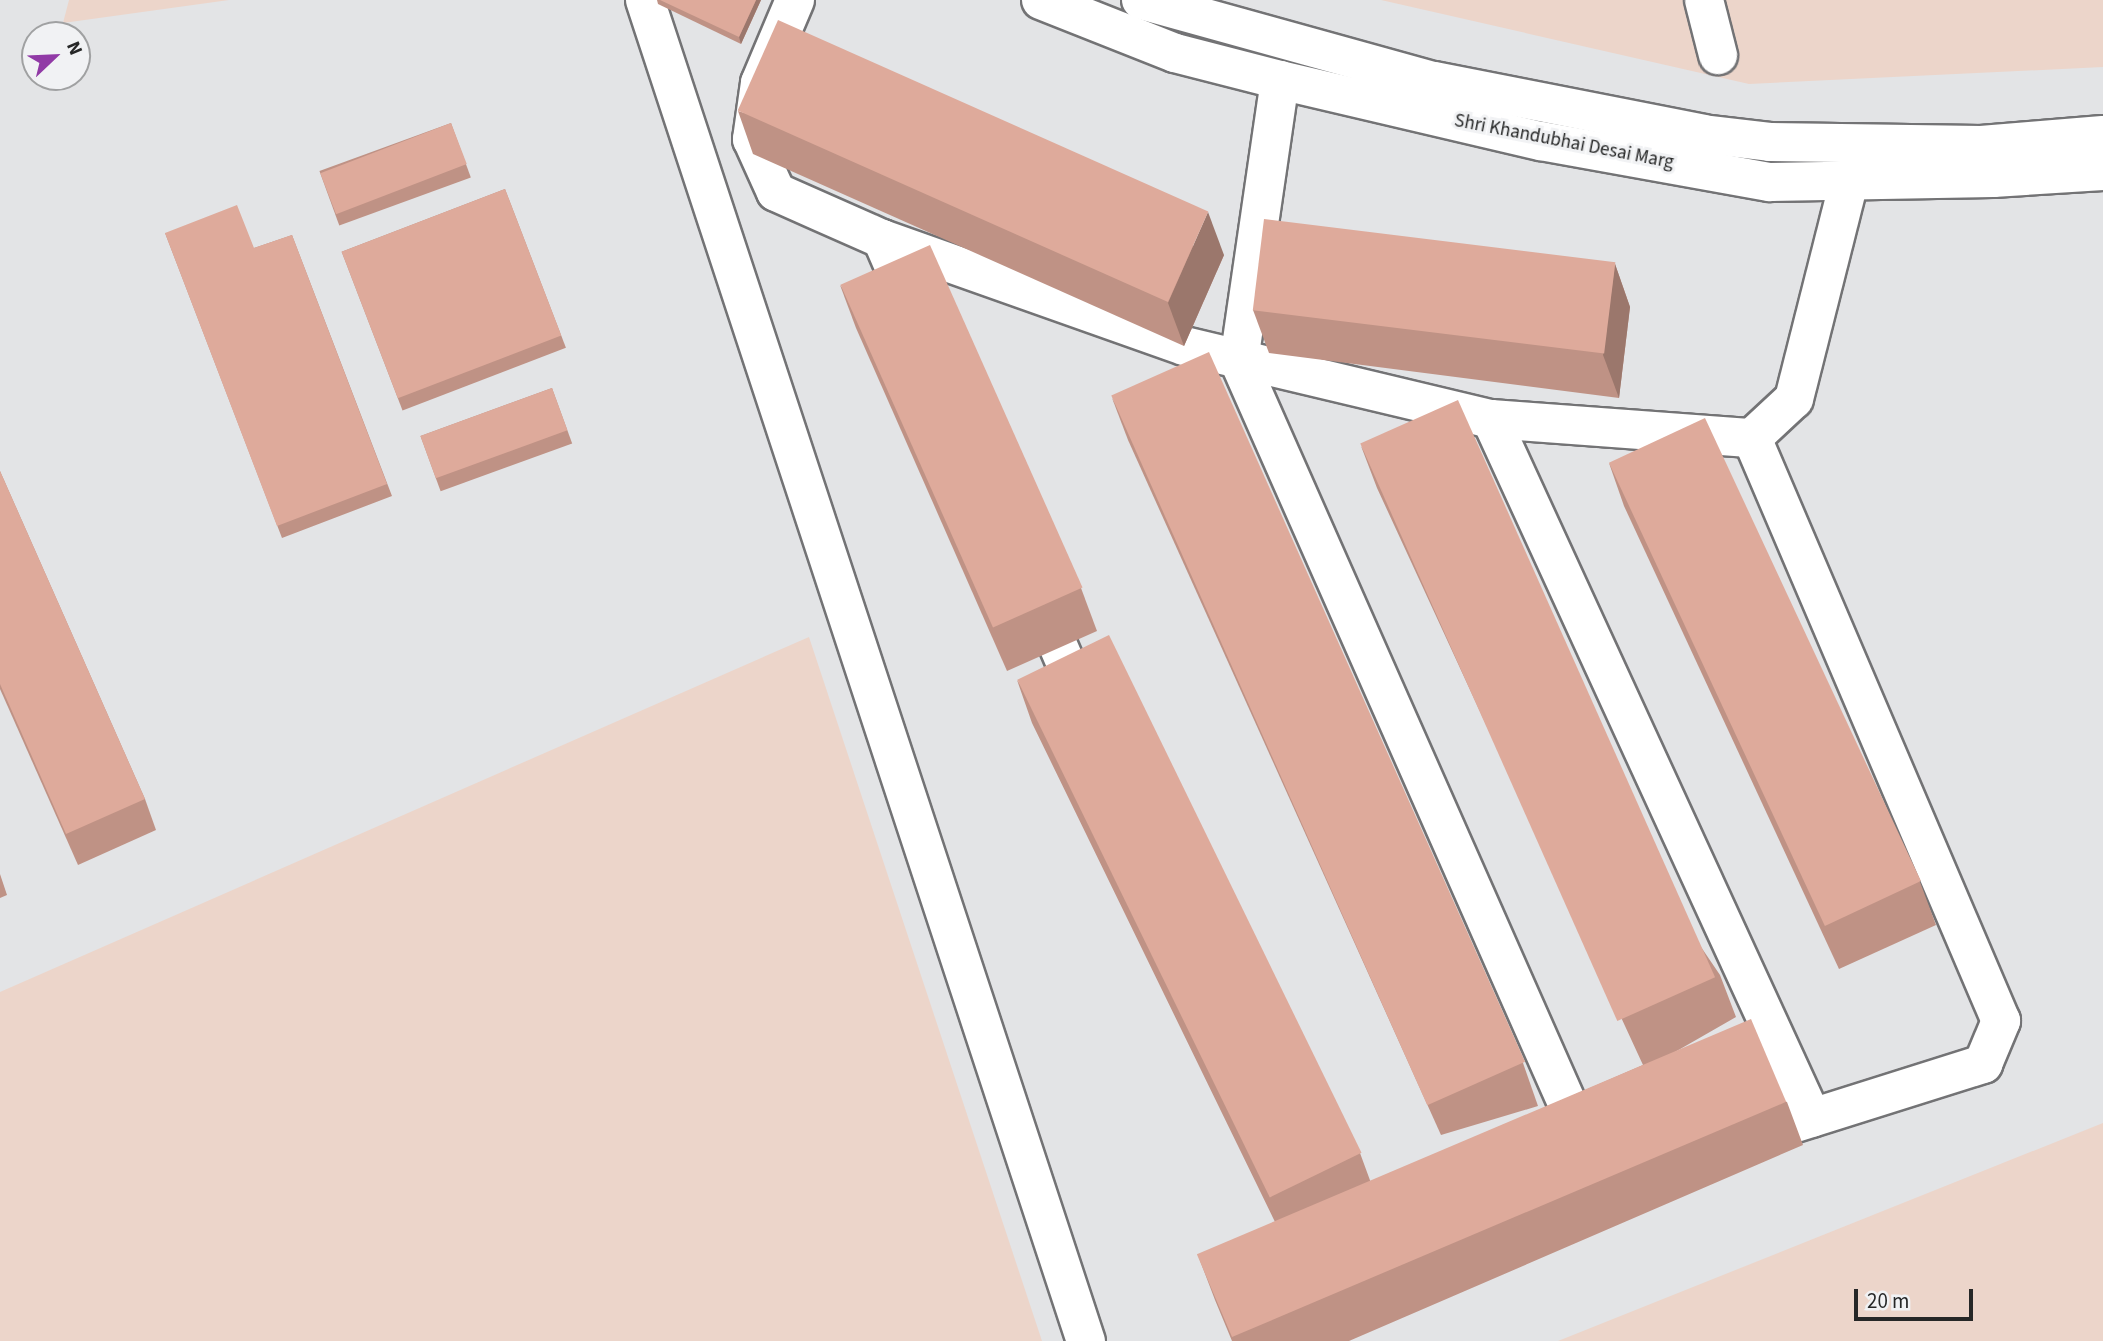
<!DOCTYPE html>
<html>
<head>
<meta charset="utf-8">
<style>
	body { margin:0 }
	#map { position:relative; width:2103px; height:1341px; overflow:hidden; background:#e3e4e6; font-family:"Source Sans 3",sans-serif }
	div>[style] { position:absolute }
	[style*='--x'] { left:calc(var(--x)*1px); top:calc(var(--y)*1px); width:calc(var(--w)*1px); rotate:calc(var(--a)*1deg) }
	.industrial>* { inset:0; background:#ecd5ca }
	.roads { filter:drop-shadow(2px 0 #737375) drop-shadow(-2px 0 #737375) drop-shadow(0 2px #737375) drop-shadow(0 -2px #737375) }
	.minor>* { height:38px; margin:-19px; padding:0 19px; transform-origin:19px; border-radius:19px; background:#fff }
	.major>* { height:38px; margin:-19px; padding:0 19px; transform-origin:19px; border-radius:19px; background:#fff }
	.wall>* { inset:0; background:#bf9285; transform-origin:0 0 }
	.shaded-wall>* { inset:0; background:#9b776c }
	.building>* { inset:0; background:#deaa9b; transform-origin:0 0 }
	span { translate:-50% -50%; white-space:nowrap; text-align:center; line-height:1.15; -webkit-text-stroke:6px #f1f2f4; paint-order:stroke }
	.street-label { font-size:19px; color:#262727 }
	.north { position:absolute; left:21px; top:21px; width:70px; height:70px; box-sizing:border-box; background:#f1f2f4; border:2px solid #a0a1a2; border-radius:50%; rotate:67deg; font-size:19px; font-weight:700; line-height:28px; text-align:center; color:#262727 }
	.north::after { content:''; display:block; margin:auto; width:24px; height:32px; background:#913aa6; clip-path:polygon(50% 0,100% 100%,50% 72%,0 100%) }
	.scale { position:absolute; left:1854px; top:1289px; width:119px; height:32px; box-sizing:border-box; border:4px solid #262727; border-top:0; padding-left:9px; font-size:21px; line-height:24px; white-space:nowrap; color:#262727; -webkit-text-stroke:5px #f1f2f4; paint-order:stroke }
</style>
</head>
<body>
<div id="map">
	<div class="industrial">
		<div style="clip-path:polygon(69px 0,229px 0,63px 23px)"></div>
		<div style="clip-path:polygon(1381px 0,2103px 0,2103px 67px,1749px 84px)"></div>
		<div style="clip-path:polygon(809px 637px,1042px 1341px,0 1341px,0 992px)"></div>
		<div style="clip-path:polygon(2103px 1123px,2103px 1341px,1558px 1341px)"></div>
	</div>
	<div class="roads">
		<div class="minor">
			<div style="--x:645;--y:0;--w:1412;--a:71.8"></div>
			<div style="--x:795;--y:0;--w:90;--a:112.9"></div>
			<div style="--x:760;--y:83;--w:57;--a:98.1"></div>
			<div style="--x:752;--y:139;--w:58;--a:65.6"></div>
			<div style="--x:776;--y:192;--w:116;--a:23.9"></div>
			<div style="--x:882;--y:239;--w:320;--a:19.5"></div>
			<div style="--x:1184;--y:346;--w:316;--a:13.4"></div>
			<div style="--x:1491;--y:419;--w:262;--a:4.2"></div>
			<div style="--x:1752;--y:438;--w:57;--a:-42.9"></div>
			<div style="--x:1794;--y:399;--w:224;--a:-75.8"></div>
			<div style="--x:1704;--y:0;--w:57;--a:75.7"></div>
			<div style="--x:1280;--y:80;--w:284;--a:98.3"></div>
			<div style="--x:1239;--y:361;--w:858;--a:66.15"></div>
			<div style="--x:882;--y:239;--w:78;--a:66.7"></div>
			<div style="--x:1491;--y:419;--w:769;--a:65.33"></div>
			<div style="--x:1039;--y:601;--w:114;--a:66.8"></div>
			<div style="--x:1745;--y:1139;--w:250;--a:-17.5"></div>
			<div style="--x:1983;--y:1064;--w:47;--a:-67.3"></div>
			<div style="--x:2001;--y:1021;--w:634;--a:-113.13"></div>
		</div>
		<div class="major">
			<div style="--x:1041;--y:0;--w:144;--a:21.6"></div>
			<div style="--x:1175;--y:53;--w:108;--a:14.4"></div>
			<div style="--x:1280;--y:80;--w:268;--a:13.2"></div>
			<div style="--x:1541;--y:141;--w:233;--a:10.2"></div>
			<div style="--x:1770;--y:182;--w:223;--a:-1"></div>
			<div style="--x:1993;--y:178;--w:110;--a:-3.6"></div>
			<div style="--x:1141;--y:0;--w:304;--a:15.5"></div>
			<div style="--x:1434;--y:81;--w:274;--a:11.1"></div>
			<div style="--x:1703;--y:134;--w:67;--a:6.8"></div>
			<div style="--x:1770;--y:142;--w:211;--a:0.8"></div>
			<div style="--x:1981;--y:145;--w:122;--a:-4.7"></div>
		</div>
	</div>
	<div class="wall">
		<div style="clip-path:polygon(657px 0,761px 0,741px 44px,658px 4px)"></div>
		<div style="clip-path:polygon(738px 111px,1224px 255px,1184px 346px,753px 154px)"></div>
		<div style="left:451px;top:123px;width:58px;height:140px;rotate:70deg"></div>
		<div style="left:505px;top:189px;width:170px;height:175px;rotate:69deg"></div>
		<div style="clip-path:polygon(165px 233px,254px 248px,292px 235px,392px 496px,282px 538px)"></div>
		<div style="clip-path:polygon(1615px 264px,1630px 307px,1619px 398px,1269px 353px,1253px 310px)"></div>
		<div style="clip-path:polygon(840px 285px,1081px 588px,1097px 631px,1007px 671px,856px 328px)"></div>
		<div style="left:552px;top:388px;width:59px;height:140px;rotate:70deg"></div>
		<div style="clip-path:polygon(1112px 398px,1523px 1063px,1538px 1106px,1441px 1135px,1128px 440px)"></div>
		<div style="clip-path:polygon(1361px 446px,1720px 975px,1736px 1017px,1675px 1052px,1787px 1102px,1803px 1145px,1349px 1341px,1232px 1341px,1215px 1300px,1199px 1258px,1276px 1224px,1032px 723px,1017px 680px,1360px 1153px,1371px 1183px,1643px 1065px,1377px 488px)"></div>
		<div style="clip-path:polygon(1609px 463px,1920px 882px,1936px 925px,1839px 969px,1624px 506px)"></div>
		<div style="clip-path:polygon(0 471px,145px 799px,156px 830px,78px 865px,0 689px)"></div>
		<div style="clip-path:polygon(0 874px,7px 895px,0 898px)"></div>
	</div>
	<div class="shaded-wall">
		<div style="clip-path:polygon(756px 0,761px 0,741px 44px,739px 37px)"></div>
		<div style="clip-path:polygon(1208px 212px,1224px 255px,1184px 346px,1168px 303px)"></div>
		<div style="clip-path:polygon(1615px 264px,1630px 307px,1619px 398px,1603px 355px)"></div>
	</div>
	<div class="building">
		<div style="clip-path:polygon(660px 0,756px 0,739px 37px)"></div>
		<div style="left:778px;top:20px;width:471px;height:99px;rotate:24deg"></div>
		<div style="left:451px;top:123px;width:44px;height:140px;rotate:69deg"></div>
		<div style="left:505px;top:189px;width:157px;height:175px;rotate:69deg"></div>
		<div style="clip-path:polygon(237px 205px,254px 248px,292px 235px,387px 484px,277px 526px,165px 233px)"></div>
		<div style="left:1264px;top:219px;width:354px;height:92px;rotate:7deg"></div>
		<div style="left:930px;top:245px;width:375px;height:98px;rotate:66deg"></div>
		<div style="left:1209px;top:352px;width:777px;height:107px;rotate:66deg"></div>
		<div style="left:552px;top:388px;width:45px;height:140px;rotate:70deg"></div>
		<div style="left:1458px;top:400px;width:632px;height:107px;rotate:66deg"></div>
		<div style="left:1705px;top:418px;width:511px;height:106px;rotate:65deg"></div>
		<div style="clip-path:polygon(0 471px,145px 799px,66px 834px,0 684px)"></div>
		<div style="left:1109px;top:635px;width:576px;height:102px;rotate:64deg"></div>
		<div style="left:1751px;top:1019px;width:90px;height:602px;rotate:67deg"></div>
	</div>
	<div class="street-label">
		<span style="left:1564px;top:142px;rotate:11deg">Shri Khandubhai Desai Marg</span>
	</div>
	<div class="north">N</div>
	<div class="scale">20 m</div>
</div>
</body>
</html>
